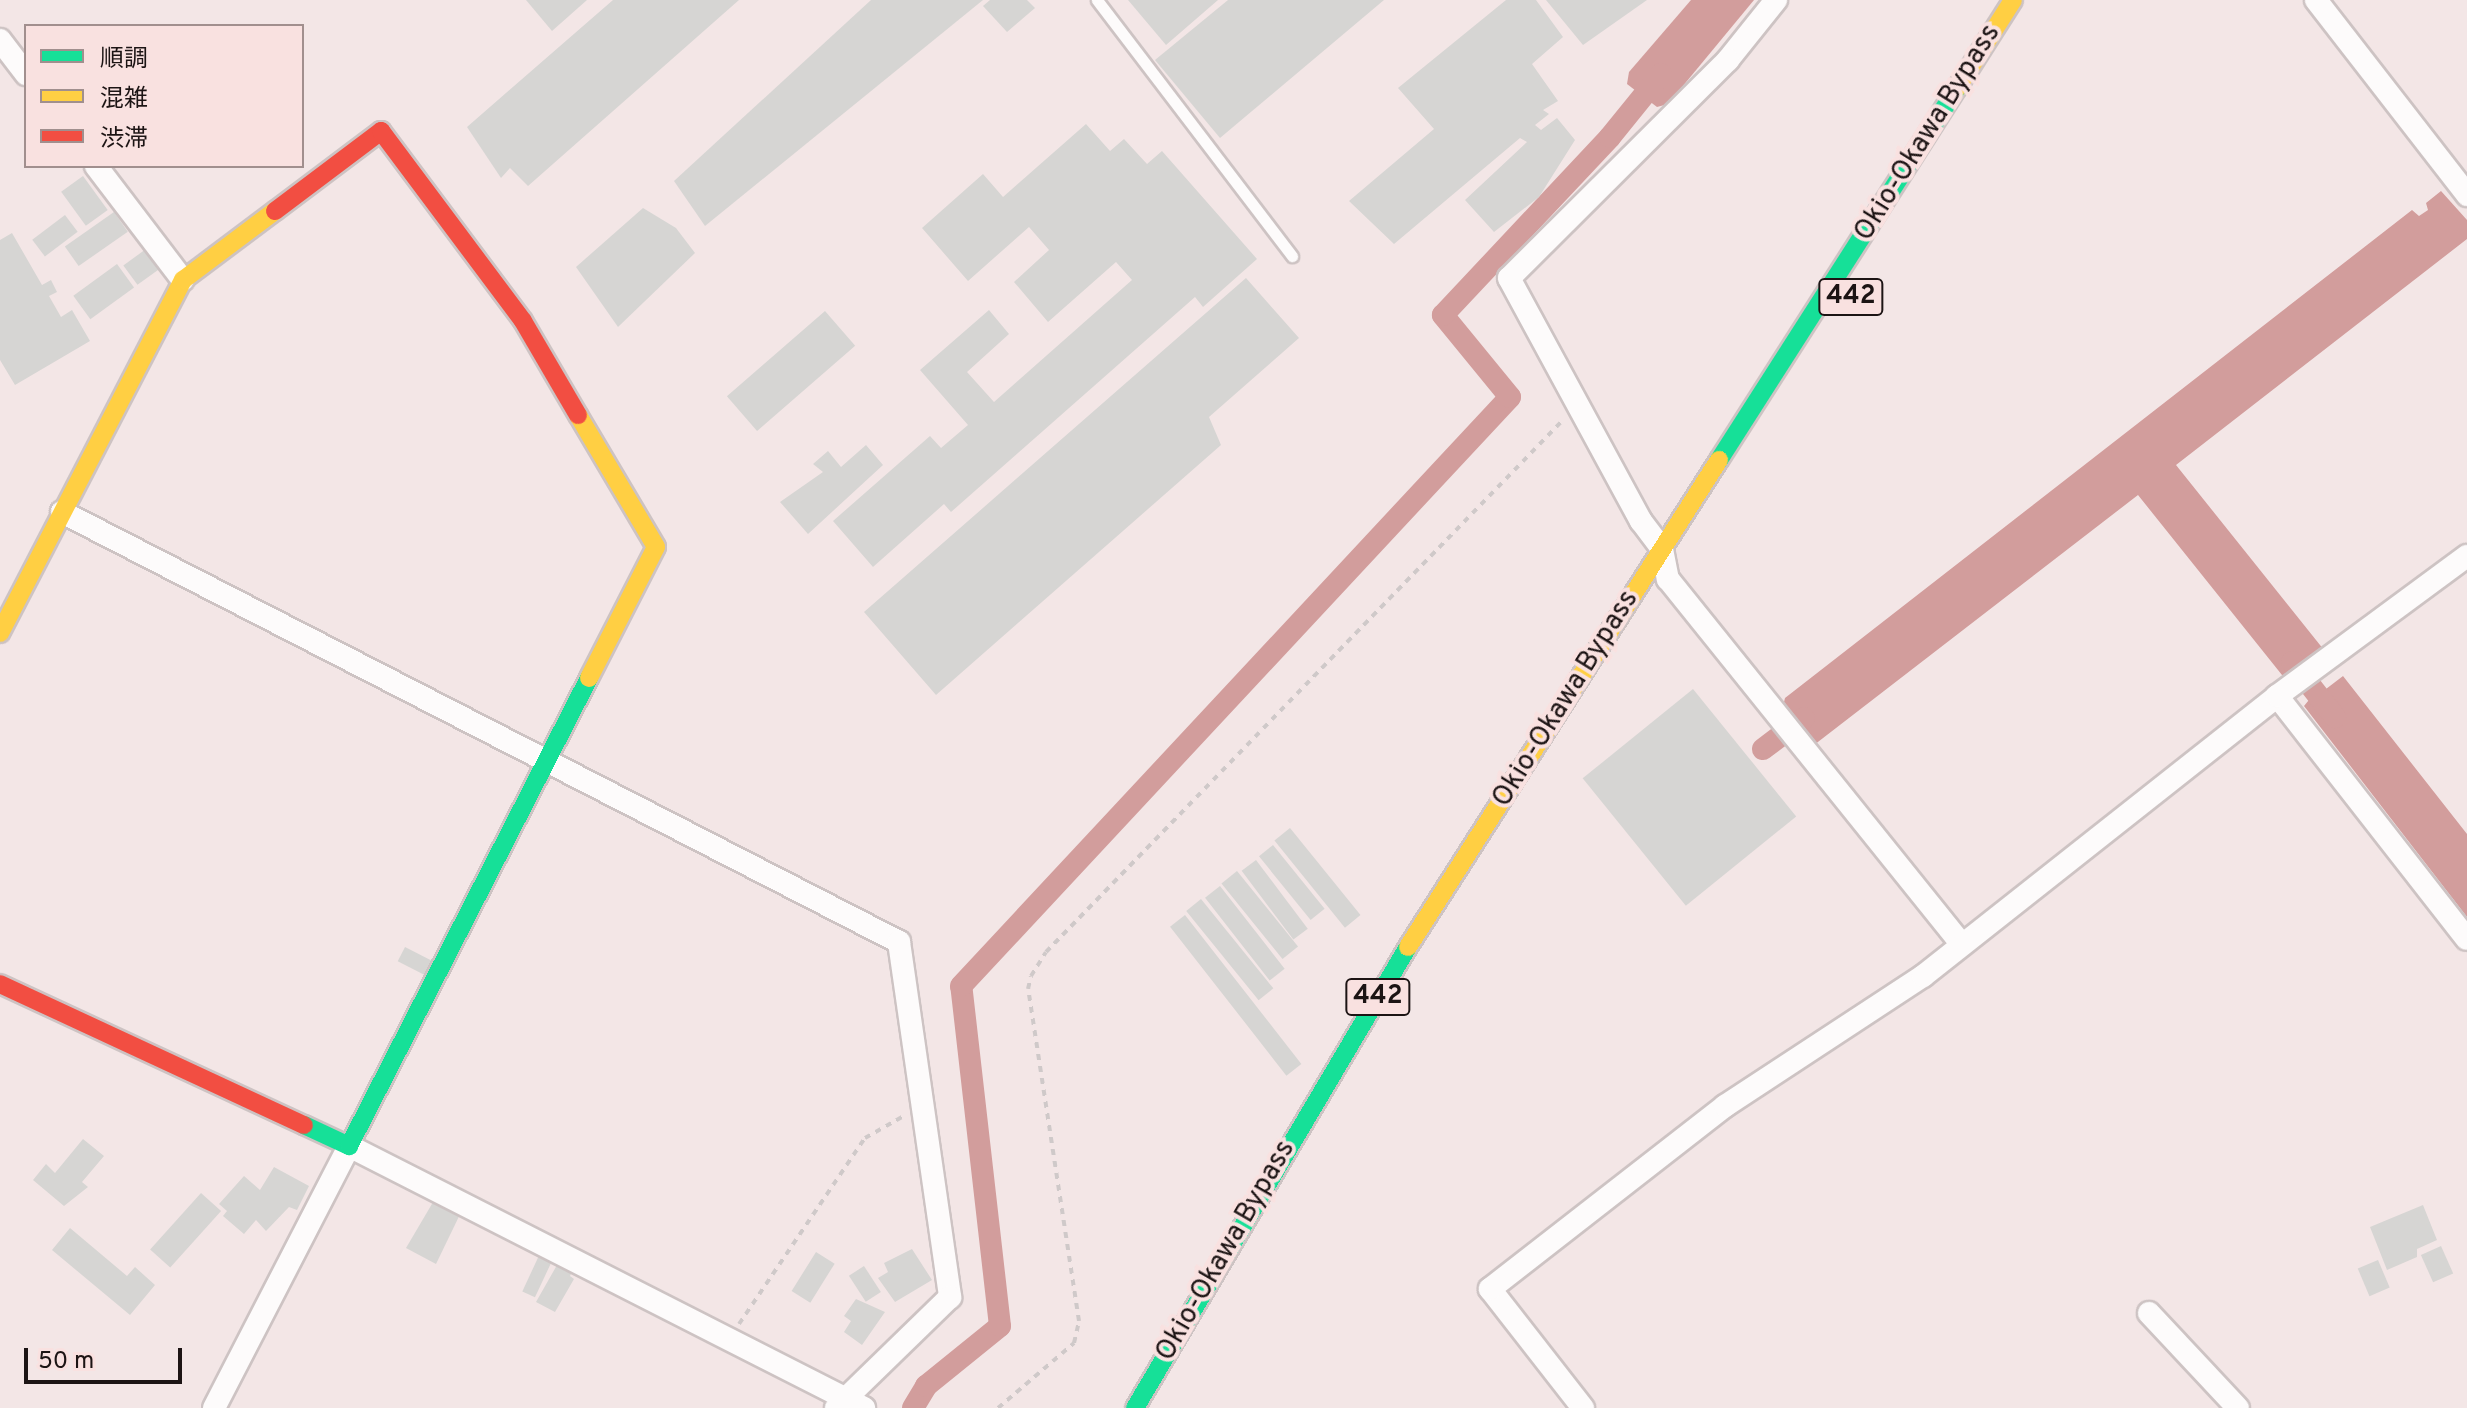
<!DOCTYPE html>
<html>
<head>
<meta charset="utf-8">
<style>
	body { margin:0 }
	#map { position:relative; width:2467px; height:1408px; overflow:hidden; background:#f3e6e6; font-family:Overpass,"Noto Sans JP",sans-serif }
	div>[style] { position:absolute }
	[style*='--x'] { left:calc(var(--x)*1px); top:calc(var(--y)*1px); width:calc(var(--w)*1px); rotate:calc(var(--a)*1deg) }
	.water>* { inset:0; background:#d29d9c }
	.canal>* { height:22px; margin:-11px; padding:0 11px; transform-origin:11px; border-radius:11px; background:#d29d9c }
	.building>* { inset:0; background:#d6d5d3; transform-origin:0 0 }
	.path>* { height:4px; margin-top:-2px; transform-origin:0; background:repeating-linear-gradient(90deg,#cfc9c9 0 6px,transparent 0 12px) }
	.roads { filter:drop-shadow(2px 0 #cdc3c3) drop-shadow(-2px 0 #cdc3c3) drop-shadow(0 2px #cdc3c3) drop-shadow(0 -2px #cdc3c3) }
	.lane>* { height:11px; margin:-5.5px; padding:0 5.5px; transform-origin:5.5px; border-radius:5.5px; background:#fdfbfb }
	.street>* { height:22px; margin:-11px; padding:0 11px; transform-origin:11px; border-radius:11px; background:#fdfbfb }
	.fast>* { height:18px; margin:-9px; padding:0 9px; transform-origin:9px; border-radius:9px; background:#16e098 }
	.slow>* { height:18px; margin:-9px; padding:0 9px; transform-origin:9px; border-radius:9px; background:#ffcf43 }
	.jam>* { height:18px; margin:-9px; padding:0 9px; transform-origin:9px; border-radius:9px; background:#f24e42 }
	span { translate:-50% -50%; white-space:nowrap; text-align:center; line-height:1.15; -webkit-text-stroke:8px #f9e1e0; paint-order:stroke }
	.shield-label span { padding:2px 6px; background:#f9e1e0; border:2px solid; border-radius:6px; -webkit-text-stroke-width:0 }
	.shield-label { font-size:26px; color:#1c1414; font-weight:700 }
	.street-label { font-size:28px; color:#1c1414 }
	.legend { position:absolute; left:24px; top:24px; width:280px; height:144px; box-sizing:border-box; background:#f9e1e0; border:2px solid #a18f8e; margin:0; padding:10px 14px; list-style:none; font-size:24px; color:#1c1414 }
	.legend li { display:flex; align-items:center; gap:16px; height:40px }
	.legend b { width:40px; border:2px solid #a18f8e }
	.scale { position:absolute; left:24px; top:1348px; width:158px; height:36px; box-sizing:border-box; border:4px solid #1c1414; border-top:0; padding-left:10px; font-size:24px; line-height:28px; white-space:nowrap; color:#1c1414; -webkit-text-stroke:6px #f9e1e0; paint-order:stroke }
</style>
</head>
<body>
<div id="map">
	<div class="water">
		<div style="clip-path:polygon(1691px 0,1754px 0,1668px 104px,1657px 107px,1627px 84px,1629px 72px)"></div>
		<div style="clip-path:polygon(2441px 191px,2467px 220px,2467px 239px,2176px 465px,2324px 650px,2286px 680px,2138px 495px,1814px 745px,1783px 706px,1785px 698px,2412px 210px,2419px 216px,2428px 210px,2426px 203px)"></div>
		<div style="clip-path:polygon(2343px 676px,2467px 834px,2467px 917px,2304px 706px,2322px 684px,2326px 689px)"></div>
	</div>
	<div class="canal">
		<div style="--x:2292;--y:662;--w:70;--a:52"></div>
		<div style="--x:1763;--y:749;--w:51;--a:-37.1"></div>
		<div style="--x:913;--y:1408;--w:26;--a:-59"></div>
		<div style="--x:926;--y:1386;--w:95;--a:-39"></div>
		<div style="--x:1000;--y:1326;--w:342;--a:-96.5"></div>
		<div style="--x:961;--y:986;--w:805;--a:-47.01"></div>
		<div style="--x:1510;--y:397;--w:106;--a:-129.3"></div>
		<div style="--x:1443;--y:315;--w:244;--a:-46.8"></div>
		<div style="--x:1610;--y:137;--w:81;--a:-51"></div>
	</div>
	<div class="building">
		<div style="clip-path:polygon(526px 0,587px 0,552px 31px)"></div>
		<div style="clip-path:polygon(613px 0,739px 0,528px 186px,510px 168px,501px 178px,467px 127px)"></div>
		<div style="clip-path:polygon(871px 0,983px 0,705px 226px,674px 181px)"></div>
		<div style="clip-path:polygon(990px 0,1027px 0,1035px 8px,1007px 32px,983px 6px)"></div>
		<div style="clip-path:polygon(1128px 0,1218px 0,1166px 45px)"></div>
		<div style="clip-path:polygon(1228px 0,1384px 0,1220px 138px,1155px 60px)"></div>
		<div style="clip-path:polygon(1506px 0,1536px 0,1563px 37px,1532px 64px,1558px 101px,1543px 110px,1549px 114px,1535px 125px,1541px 130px,1557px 118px,1575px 140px,1539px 197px,1494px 232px,1465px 200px,1527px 142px,1520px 138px,1394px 244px,1349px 201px,1434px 129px,1398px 88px)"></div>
		<div style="clip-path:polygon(1546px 0,1647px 0,1583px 45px)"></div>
		<div style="clip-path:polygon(1086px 124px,1110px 151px,1124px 139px,1147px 164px,1162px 151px,1257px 259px,1203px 307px,1195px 297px,951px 512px,944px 504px,873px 567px,833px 521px,930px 436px,941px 448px,968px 425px,920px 370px,989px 310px,1009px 334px,967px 372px,994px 402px,1132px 280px,1116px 262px,1048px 322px,1014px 282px,1049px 250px,1029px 227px,968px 281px,922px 228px,983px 174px,1003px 197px)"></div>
		<div style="left:83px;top:176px;width:42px;height:27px;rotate:54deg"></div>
		<div style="clip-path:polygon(643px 208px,676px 228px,695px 253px,618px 327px,576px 267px)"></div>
		<div style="left:114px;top:212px;width:24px;height:60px;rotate:55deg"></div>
		<div style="left:65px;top:215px;width:21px;height:41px;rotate:53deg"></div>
		<div style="clip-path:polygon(12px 233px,42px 285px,51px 280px,57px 292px,49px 296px,61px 317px,72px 310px,90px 341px,15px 385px,0 360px,0 240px)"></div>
		<div style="left:146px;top:249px;width:24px;height:28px;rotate:54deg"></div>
		<div style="left:117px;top:264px;width:29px;height:54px;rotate:54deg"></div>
		<div style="clip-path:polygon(1246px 278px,1299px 338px,1209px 417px,1221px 445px,936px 695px,864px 612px)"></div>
		<div style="left:825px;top:311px;width:46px;height:130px;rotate:49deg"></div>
		<div style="clip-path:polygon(866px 445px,883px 465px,808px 534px,780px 502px,823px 472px,813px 464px,828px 451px,841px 467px)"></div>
		<div style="left:1693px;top:689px;width:164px;height:142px;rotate:51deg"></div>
		<div style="left:1290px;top:828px;width:112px;height:20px;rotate:51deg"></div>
		<div style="left:1273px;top:845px;width:82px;height:18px;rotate:51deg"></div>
		<div style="left:1256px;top:860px;width:86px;height:18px;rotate:53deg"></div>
		<div style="left:1237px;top:871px;width:97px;height:20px;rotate:51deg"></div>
		<div style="left:1220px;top:886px;width:105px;height:19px;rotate:52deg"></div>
		<div style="left:1201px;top:899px;width:115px;height:19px;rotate:51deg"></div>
		<div style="left:1185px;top:915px;width:189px;height:19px;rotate:52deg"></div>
		<div style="left:405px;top:947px;width:34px;height:16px;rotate:27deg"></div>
		<div style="clip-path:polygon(83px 1139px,104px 1156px,82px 1182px,88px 1187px,64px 1206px,33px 1180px,46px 1164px,55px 1173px)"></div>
		<div style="clip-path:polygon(274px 1167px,309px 1186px,297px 1210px,289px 1207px,266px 1231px,256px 1220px,244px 1234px,223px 1216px,227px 1211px,219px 1204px,244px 1176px,260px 1190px)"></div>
		<div style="clip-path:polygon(439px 1192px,465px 1204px,436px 1264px,406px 1248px)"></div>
		<div style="left:201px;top:1193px;width:27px;height:76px;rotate:42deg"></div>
		<div style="clip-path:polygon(2423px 1205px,2437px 1240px,2417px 1249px,2417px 1257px,2387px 1270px,2370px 1227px)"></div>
		<div style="clip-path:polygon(70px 1228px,127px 1276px,135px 1267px,155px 1285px,130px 1315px,52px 1250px)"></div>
		<div style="left:2441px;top:1246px;width:30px;height:22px;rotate:66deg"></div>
		<div style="left:543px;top:1247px;width:14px;height:49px;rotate:25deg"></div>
		<div style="clip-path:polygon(912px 1249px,932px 1280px,895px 1302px,878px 1278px,888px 1272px,884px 1263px)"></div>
		<div style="left:816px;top:1252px;width:22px;height:46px;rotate:32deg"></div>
		<div style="clip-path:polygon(561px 1258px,575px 1266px,570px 1276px,574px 1279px,555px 1312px,536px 1302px)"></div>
		<div style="left:2378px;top:1260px;width:30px;height:22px;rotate:67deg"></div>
		<div style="left:864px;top:1266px;width:31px;height:18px;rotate:57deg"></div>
		<div style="clip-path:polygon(856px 1299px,885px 1312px,862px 1345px,844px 1332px,851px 1321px,844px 1316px)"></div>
	</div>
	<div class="path">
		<div style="--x:739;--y:1324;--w:225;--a:-55.9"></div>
		<div style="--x:865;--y:1138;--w:43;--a:-29.6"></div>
		<div style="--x:998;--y:1408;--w:100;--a:-40.5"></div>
		<div style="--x:1074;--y:1343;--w:23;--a:-77"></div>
		<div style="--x:1079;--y:1321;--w:336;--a:-98.7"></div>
		<div style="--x:1028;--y:989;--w:13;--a:-77"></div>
		<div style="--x:1031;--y:976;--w:28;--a:-58"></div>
		<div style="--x:1046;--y:952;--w:742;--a:-45.82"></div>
	</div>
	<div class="roads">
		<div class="lane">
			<div style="--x:1097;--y:0;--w:322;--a:52.7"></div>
		</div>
		<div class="street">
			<div style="--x:1776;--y:0;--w:77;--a:128.7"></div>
			<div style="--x:1728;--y:60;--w:309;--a:135.1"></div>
			<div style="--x:1509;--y:278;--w:277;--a:61.5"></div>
			<div style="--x:1641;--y:521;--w:35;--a:53"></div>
			<div style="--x:1662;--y:549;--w:31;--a:79"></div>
			<div style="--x:1668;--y:579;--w:469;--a:51.2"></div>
			<div style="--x:2316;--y:0;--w:247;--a:52.2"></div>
			<div style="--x:0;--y:40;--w:43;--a:52.6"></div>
			<div style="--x:96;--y:166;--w:143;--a:52.7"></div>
			<div style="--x:62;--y:512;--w:941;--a:27.19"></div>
			<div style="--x:899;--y:942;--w:359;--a:81.8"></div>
			<div style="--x:950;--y:1297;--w:159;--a:135.8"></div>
			<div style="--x:2277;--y:696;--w:308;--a:52"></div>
			<div style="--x:2149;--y:1313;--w:130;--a:46.9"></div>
			<div style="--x:214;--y:1408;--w:295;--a:-62.7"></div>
			<div style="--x:349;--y:1146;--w:578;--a:26.96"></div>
			<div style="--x:1583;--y:1408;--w:151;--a:-128"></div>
			<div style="--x:1490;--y:1289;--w:298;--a:-37.9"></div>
			<div style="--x:1725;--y:1106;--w:237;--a:-33.3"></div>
			<div style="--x:1923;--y:976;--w:451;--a:-38.3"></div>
			<div style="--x:2277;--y:696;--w:236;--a:-36.4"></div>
		</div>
		<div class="fast">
			<div style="--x:1719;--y:460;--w:442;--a:-57.4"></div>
			<div style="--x:304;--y:1125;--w:50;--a:25"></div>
			<div style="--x:349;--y:1146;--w:526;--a:-62.85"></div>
			<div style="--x:1135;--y:1408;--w:536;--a:-59.37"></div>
		</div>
		<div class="slow">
			<div style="--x:1957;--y:88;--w:104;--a:-57.5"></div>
			<div style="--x:578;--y:415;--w:153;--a:59.4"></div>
			<div style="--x:656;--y:547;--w:147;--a:117.1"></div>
			<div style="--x:0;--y:633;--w:398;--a:-62.6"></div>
			<div style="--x:183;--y:280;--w:115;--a:-36.9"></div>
			<div style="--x:1408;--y:947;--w:578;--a:-57.44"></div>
		</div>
		<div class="jam">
			<div style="--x:275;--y:211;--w:133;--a:-37"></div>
			<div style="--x:381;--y:131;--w:237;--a:53.2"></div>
			<div style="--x:523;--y:321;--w:109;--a:59.7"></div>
			<div style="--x:0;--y:984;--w:335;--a:24.9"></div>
		</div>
	</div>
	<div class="shield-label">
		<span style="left:1851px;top:297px">442</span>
		<span style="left:1378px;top:997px">442</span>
	</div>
	<div class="street-label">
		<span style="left:1928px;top:133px;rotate:-58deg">Okio-Okawa Bypass</span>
		<span style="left:1566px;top:699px;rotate:-58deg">Okio-Okawa Bypass</span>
		<span style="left:1226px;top:1251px;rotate:-60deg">Okio-Okawa Bypass</span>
	</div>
	<ul class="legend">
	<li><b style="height:10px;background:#16e098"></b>順調</li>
	<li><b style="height:10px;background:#ffcf43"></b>混雑</li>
	<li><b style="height:10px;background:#f24e42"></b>渋滞</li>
	</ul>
	<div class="scale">50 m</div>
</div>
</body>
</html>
